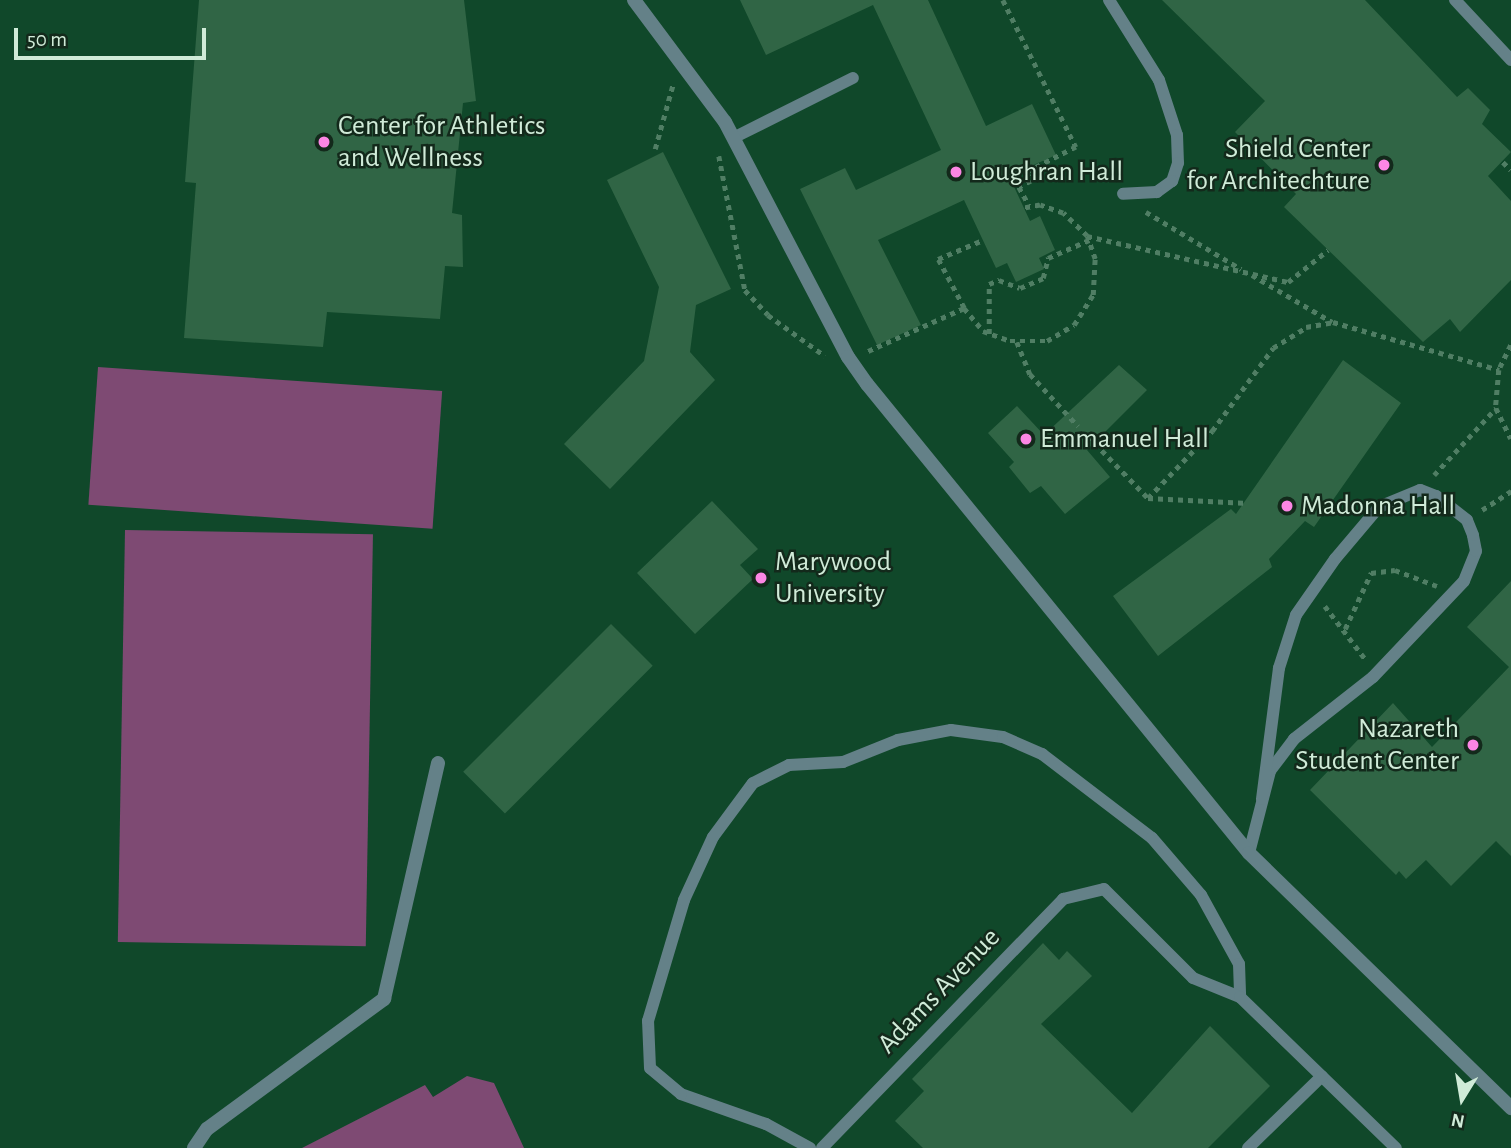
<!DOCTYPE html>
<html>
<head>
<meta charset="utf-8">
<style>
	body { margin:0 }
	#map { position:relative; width:1511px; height:1148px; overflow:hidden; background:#10482a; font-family:"Alegreya Sans",sans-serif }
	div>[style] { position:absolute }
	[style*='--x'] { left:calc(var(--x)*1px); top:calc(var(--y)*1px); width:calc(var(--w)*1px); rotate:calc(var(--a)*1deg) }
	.green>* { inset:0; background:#7e4a73; transform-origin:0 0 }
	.building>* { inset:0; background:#306545; transform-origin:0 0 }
	.path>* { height:4.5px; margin-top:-2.25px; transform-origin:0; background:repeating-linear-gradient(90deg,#507e64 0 5px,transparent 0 10px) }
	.service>* { height:12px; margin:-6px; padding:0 6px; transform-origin:6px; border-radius:6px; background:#648188 }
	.minor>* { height:14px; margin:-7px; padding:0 7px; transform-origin:7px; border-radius:7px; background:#648188 }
	.dots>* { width:19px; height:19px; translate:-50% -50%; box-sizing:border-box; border:4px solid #13291b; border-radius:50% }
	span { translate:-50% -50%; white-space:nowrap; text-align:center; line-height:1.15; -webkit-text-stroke:5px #13291b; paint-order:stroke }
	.poi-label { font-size:28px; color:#d0ebd8 }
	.left { translate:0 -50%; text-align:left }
	.right { translate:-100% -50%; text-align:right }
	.street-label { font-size:28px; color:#d0ebd8 }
	.north { position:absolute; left:1427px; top:1064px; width:70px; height:70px; -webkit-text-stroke:5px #13291b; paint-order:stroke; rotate:191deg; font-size:19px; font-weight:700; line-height:28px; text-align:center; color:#d0ebd8 }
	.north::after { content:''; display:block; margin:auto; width:24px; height:32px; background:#d0ebd8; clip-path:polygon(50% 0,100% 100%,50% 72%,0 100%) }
	.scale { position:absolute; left:14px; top:28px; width:192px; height:32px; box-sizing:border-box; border:4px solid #d0ebd8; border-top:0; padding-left:9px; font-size:21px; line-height:24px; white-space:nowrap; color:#d0ebd8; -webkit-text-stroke:5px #13291b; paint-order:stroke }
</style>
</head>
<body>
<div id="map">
	<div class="green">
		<div style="left:98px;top:367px;width:345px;height:138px;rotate:4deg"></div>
		<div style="left:125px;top:530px;width:248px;height:412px;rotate:1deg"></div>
		<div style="clip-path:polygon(467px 1076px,494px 1083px,524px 1148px,302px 1148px,425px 1085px,433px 1097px)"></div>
	</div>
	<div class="building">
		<div style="clip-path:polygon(199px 0,464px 0,476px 101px,463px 103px,452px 213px,462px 215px,463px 267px,445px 266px,440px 319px,327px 312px,323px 347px,184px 338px,196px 183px,185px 182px)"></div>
		<div style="clip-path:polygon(740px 0,928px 0,986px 126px,1032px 104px,1056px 155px,1009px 176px,1030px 221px,1040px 216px,1055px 250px,1039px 258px,1044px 269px,1016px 282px,1007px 263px,996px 268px,964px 200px,878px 240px,921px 325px,877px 345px,800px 189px,845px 168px,856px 190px,941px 150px,873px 5px,766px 55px)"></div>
		<div style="clip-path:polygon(1162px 0,1365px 0,1457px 97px,1468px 88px,1490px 110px,1482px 124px,1511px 152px,1488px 176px,1511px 201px,1511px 280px,1460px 332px,1450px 319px,1423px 342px,1284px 207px,1296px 194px,1235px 132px,1265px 101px)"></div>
		<div style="clip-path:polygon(663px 152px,731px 289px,696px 305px,690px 352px,715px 380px,610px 489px,564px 444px,644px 361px,659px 287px,607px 180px)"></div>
		<div style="clip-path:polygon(1343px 360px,1401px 403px,1314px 527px,1305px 521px,1269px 559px,1272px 567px,1158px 656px,1113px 596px,1231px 509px,1236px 514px)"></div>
		<div style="clip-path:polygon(1119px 365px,1147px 390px,1087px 450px,1110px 477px,1065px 514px,1041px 486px,1030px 493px,1009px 467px,1014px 462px,988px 433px,1017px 406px,1044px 435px)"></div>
		<div style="clip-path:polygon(712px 501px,758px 549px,740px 565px,753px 579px,695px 634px,637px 573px)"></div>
		<div style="clip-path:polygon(1511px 581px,1511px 856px,1496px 841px,1451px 886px,1426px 860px,1406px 879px,1399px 871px,1396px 875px,1310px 790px,1393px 703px,1432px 747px,1509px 667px,1467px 627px)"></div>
		<div style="left:611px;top:624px;width:59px;height:209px;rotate:45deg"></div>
		<div style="clip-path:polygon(1043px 943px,1059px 960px,1067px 951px,1092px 976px,1041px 1024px,1132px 1113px,1210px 1026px,1270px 1086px,1208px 1148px,923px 1148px,895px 1121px,924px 1091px,912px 1079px)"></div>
	</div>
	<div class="path">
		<div style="--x:1003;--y:0;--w:164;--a:63.6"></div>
		<div style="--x:1076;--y:147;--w:55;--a:153"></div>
		<div style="--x:1027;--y:172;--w:10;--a:66"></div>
		<div style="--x:1031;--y:181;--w:13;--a:153"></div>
		<div style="--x:1019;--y:187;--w:21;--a:61"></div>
		<div style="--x:655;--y:149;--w:67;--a:-74.5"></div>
		<div style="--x:719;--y:156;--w:136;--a:79"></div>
		<div style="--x:745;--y:290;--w:34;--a:47"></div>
		<div style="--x:768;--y:315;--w:70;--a:35.7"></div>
		<div style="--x:1503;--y:162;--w:11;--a:45"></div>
		<div style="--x:1146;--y:212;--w:111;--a:31"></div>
		<div style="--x:1087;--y:236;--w:206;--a:12.9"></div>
		<div style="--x:1288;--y:282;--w:51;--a:-38.7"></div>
		<div style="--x:1252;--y:275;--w:93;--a:30.4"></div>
		<div style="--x:964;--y:308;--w:55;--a:-118"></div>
		<div style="--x:938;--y:259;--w:49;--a:-22.9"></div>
		<div style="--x:989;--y:334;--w:50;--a:-90"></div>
		<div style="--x:989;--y:284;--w:11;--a:-22"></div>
		<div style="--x:999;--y:280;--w:22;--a:21"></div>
		<div style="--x:1020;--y:288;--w:25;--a:-23"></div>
		<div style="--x:1043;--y:278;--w:21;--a:-76"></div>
		<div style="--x:1048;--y:258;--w:45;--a:-23.7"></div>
		<div style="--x:1017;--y:342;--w:35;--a:68"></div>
		<div style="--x:1030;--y:374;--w:71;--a:47.3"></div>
		<div style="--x:1511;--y:345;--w:28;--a:116"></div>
		<div style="--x:1499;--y:370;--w:38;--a:95"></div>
		<div style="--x:1496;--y:408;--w:34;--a:64"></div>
		<div style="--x:868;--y:351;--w:105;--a:-24.1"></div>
		<div style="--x:964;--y:308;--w:30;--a:50"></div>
		<div style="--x:983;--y:331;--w:29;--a:20"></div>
		<div style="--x:1010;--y:341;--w:37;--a:0"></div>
		<div style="--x:1047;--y:341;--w:31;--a:-31"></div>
		<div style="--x:1074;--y:325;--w:36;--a:-58"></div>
		<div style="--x:1093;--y:295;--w:36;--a:-87"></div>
		<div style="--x:1095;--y:259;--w:24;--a:-109"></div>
		<div style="--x:1087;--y:236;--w:33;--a:-136"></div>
		<div style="--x:1063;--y:213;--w:24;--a:-161"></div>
		<div style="--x:1040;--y:205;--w:16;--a:169"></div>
		<div style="--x:1088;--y:436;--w:86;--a:45.9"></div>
		<div style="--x:1148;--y:498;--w:100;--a:2.9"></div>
		<div style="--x:1434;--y:475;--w:91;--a:-47.2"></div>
		<div style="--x:1148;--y:498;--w:93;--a:-46.3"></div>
		<div style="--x:1212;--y:431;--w:103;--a:-53.7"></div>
		<div style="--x:1273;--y:348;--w:39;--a:-32"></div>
		<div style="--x:1306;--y:327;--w:27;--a:-10"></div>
		<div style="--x:1333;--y:322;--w:173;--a:16.1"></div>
		<div style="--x:1482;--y:510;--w:35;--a:-33"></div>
		<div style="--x:1325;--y:606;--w:68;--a:52.8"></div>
		<div style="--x:1345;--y:629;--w:62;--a:-65.1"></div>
		<div style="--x:1371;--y:573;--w:24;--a:-7"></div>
		<div style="--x:1395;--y:570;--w:45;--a:20.9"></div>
	</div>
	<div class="service">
		<div style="--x:1109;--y:0;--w:94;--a:58"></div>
		<div style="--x:1159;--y:80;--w:58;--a:71.9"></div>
		<div style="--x:1177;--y:135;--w:28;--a:88"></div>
		<div style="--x:1178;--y:163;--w:19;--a:108"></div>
		<div style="--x:1172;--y:181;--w:19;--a:144"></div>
		<div style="--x:1157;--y:192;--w:34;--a:177"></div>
		<div style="--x:1455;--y:0;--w:82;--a:47"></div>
		<div style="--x:733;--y:138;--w:134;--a:-26.6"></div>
		<div style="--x:1249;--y:853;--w:85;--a:-75.6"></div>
		<div style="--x:1270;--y:771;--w:40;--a:-53"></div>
		<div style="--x:1294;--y:739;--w:100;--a:-38.1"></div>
		<div style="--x:1373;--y:677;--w:132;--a:-46.5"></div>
		<div style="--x:1464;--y:581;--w:32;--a:-68"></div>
		<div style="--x:1476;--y:551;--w:16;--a:-101"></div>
		<div style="--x:1473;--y:535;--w:16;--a:-112"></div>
		<div style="--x:1467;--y:520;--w:39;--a:-142"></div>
		<div style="--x:1436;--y:496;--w:17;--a:-159"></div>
		<div style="--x:1420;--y:490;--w:44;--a:157.5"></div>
		<div style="--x:1379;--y:507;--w:68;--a:130.2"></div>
		<div style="--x:1335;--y:559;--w:68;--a:124.9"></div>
		<div style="--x:1296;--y:615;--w:56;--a:107.8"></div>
		<div style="--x:1279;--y:668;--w:132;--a:97.4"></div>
		<div style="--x:810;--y:1148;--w:50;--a:-151.4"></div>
		<div style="--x:766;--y:1124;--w:90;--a:-160.6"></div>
		<div style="--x:681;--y:1094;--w:40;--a:-140"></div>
		<div style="--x:650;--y:1068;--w:47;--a:-92.4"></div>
		<div style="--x:648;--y:1021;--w:126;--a:-73.4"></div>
		<div style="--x:684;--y:900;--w:69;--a:-65.3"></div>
		<div style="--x:713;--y:837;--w:67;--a:-53.5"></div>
		<div style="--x:753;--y:783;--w:40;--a:-26.6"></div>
		<div style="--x:789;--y:765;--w:54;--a:-3.2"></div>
		<div style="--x:843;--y:762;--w:59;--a:-21.8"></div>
		<div style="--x:898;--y:740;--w:54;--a:-10.7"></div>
		<div style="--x:951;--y:730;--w:52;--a:7.7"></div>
		<div style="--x:1003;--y:737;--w:43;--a:23.6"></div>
		<div style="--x:1042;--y:754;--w:138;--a:37.4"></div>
		<div style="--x:1152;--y:838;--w:75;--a:49.3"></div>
		<div style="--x:1201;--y:895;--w:79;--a:61.2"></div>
		<div style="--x:1239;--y:964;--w:33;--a:88"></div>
		<div style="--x:822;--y:1148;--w:347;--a:-45.9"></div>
		<div style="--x:1063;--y:899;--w:42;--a:-13.7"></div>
		<div style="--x:1104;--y:889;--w:126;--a:45"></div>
		<div style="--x:1193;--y:978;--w:51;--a:22"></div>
		<div style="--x:1240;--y:997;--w:217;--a:44.1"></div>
		<div style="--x:1248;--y:1148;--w:103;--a:-44.2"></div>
	</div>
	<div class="minor">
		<div style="--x:634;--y:0;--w:152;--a:53.3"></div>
		<div style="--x:725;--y:122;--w:265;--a:62.4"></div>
		<div style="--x:848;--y:357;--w:33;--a:55"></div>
		<div style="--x:867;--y:384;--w:605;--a:50.84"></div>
		<div style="--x:1249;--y:853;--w:366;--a:44.2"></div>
		<div style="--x:194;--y:1148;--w:23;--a:-56"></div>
		<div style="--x:207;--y:1129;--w:220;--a:-36.3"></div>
		<div style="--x:384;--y:999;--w:242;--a:-77.1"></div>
	</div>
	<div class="dots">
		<div style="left:324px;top:142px;background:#fc86e4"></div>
		<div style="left:1384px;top:165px;background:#fc86e4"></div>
		<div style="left:956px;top:172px;background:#fc86e4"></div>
		<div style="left:1026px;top:439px;background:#fc86e4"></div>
		<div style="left:1287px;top:506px;background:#fc86e4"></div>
		<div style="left:761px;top:578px;background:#fc86e4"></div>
		<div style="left:1473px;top:745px;background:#fc86e4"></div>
	</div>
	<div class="poi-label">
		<span class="left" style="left:338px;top:142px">Center for Athletics<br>and Wellness</span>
		<span class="right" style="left:1370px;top:165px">Shield Center<br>for Architechture</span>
		<span class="left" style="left:970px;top:172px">Loughran Hall</span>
		<span class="left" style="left:1040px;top:439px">Emmanuel Hall</span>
		<span class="left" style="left:1301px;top:506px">Madonna Hall</span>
		<span class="left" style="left:775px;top:578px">Marywood<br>University</span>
		<span class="right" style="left:1459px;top:745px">Nazareth<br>Student Center</span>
	</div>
	<div class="street-label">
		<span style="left:939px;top:991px;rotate:-46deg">Adams Avenue</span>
	</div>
	<div class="north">N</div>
	<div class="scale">50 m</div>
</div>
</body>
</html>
